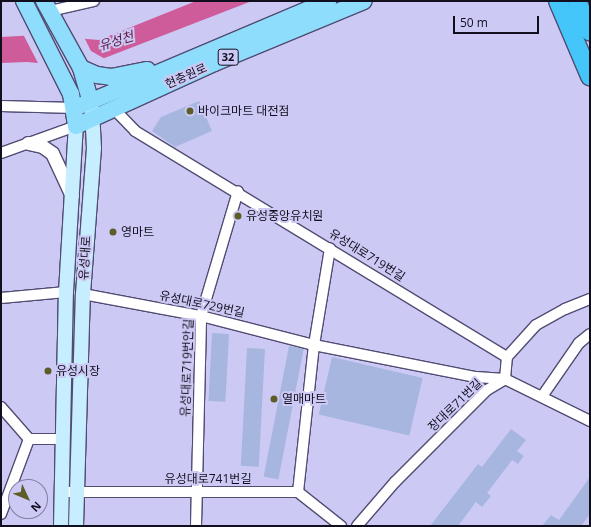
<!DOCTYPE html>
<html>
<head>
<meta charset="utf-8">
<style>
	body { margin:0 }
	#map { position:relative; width:591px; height:527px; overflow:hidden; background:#cdc9f5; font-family:"Open Sans","Noto Sans KR",sans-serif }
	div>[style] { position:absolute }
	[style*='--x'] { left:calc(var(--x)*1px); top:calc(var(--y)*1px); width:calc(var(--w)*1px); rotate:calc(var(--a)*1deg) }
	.water>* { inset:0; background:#cf5c9a }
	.pier>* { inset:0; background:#cdc9f5 }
	.building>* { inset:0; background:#a7b6df; transform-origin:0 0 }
	.roads { filter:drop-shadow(1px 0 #514c72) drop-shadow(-1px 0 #514c72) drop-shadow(0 1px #514c72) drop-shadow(0 -1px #514c72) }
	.minor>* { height:10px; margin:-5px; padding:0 5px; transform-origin:5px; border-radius:5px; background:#fff }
	.tertiary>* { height:13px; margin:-6.5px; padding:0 6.5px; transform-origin:6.5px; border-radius:6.5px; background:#fff }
	.secondary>* { height:14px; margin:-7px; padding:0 7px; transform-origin:7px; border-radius:7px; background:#c7eefe }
	.primary>* { height:16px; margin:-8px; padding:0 8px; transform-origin:8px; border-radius:8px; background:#8fddfd }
	.motorway>* { height:18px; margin:-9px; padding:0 9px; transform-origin:9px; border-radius:9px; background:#44c6fb }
	.dots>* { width:11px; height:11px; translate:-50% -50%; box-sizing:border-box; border:2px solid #cdc9f5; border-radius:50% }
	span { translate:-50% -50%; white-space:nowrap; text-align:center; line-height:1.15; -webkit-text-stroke:4px #cdc9f5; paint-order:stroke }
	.shield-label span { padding:1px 3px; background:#cdc9f5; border:1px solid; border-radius:3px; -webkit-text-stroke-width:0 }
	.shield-label { font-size:11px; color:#110f1e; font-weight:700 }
	.street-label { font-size:12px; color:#110f1e }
	.poi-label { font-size:12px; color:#110f1e }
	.left { translate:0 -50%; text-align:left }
	.water-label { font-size:13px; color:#5d143f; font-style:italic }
	.frame { position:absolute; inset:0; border:2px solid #110f1e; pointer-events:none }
	.north { position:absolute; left:8px; top:479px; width:40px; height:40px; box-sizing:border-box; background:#cdc9f5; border:1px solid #827f9f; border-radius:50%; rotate:134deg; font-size:11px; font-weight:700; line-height:16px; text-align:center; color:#110f1e }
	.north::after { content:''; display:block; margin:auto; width:14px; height:18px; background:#5d5d2a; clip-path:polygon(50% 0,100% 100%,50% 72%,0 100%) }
	.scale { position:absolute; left:453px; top:16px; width:86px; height:18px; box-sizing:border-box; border:2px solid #110f1e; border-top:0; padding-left:5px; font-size:12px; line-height:14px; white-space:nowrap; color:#110f1e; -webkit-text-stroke:3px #cdc9f5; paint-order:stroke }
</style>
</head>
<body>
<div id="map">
	<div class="water">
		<div style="clip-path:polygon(196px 1px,252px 1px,102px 59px,60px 65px,27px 62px,1px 63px,1px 37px,37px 35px,99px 40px)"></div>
	</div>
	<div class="pier">
		<div style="clip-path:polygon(37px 33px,84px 37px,91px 51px,107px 60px,60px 67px,39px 65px,23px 34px)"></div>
	</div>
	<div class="building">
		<div style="clip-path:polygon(199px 101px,212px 131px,175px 147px,152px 131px,161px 117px)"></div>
		<div style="left:212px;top:333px;width:17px;height:68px;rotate:3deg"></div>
		<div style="left:289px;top:346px;width:15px;height:133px;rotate:11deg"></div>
		<div style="left:247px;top:348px;width:18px;height:118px;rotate:3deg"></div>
		<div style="left:332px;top:357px;width:93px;height:59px;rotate:13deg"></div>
		<div style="clip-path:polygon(511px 429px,526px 440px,517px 451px,524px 456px,518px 464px,512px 460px,487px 493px,491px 496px,482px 507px,476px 502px,458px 526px,430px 526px,478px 464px,482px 467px)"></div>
		<div style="clip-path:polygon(590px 477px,590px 514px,581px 526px,542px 526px,551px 515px,559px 520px)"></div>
	</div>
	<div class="roads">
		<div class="minor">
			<div style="--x:50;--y:11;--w:45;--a:-12.8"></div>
			<div style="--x:1;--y:106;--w:74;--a:1.5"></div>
			<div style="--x:114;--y:109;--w:30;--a:46"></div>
			<div style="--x:135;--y:131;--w:435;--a:31.3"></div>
			<div style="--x:1;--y:153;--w:80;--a:-19.8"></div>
			<div style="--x:83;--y:294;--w:120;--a:10.6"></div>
			<div style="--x:201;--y:316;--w:117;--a:14.4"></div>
			<div style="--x:314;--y:345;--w:165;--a:11.2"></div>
			<div style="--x:476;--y:377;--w:29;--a:4"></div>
			<div style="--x:505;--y:379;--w:95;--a:26.3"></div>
			<div style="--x:1;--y:298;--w:65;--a:-5.3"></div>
			<div style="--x:543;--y:395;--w:63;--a:-55.3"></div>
			<div style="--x:579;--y:343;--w:14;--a:-39"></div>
			<div style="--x:1;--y:407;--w:43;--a:48.8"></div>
			<div style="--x:29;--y:439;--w:33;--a:0"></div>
			<div style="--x:63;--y:492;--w:235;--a:0"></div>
			<div style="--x:298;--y:492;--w:55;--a:38.3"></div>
			<div style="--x:298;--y:492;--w:148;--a:-83.8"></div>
			<div style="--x:314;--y:345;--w:98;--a:-80.6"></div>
			<div style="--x:1;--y:514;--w:80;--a:-69.5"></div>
			<div style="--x:196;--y:526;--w:210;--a:-88.6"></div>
			<div style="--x:201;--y:316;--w:130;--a:-73.5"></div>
			<div style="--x:357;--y:526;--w:58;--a:-49.2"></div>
			<div style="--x:395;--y:482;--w:130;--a:-45"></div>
			<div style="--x:487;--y:390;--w:21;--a:-31"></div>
			<div style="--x:505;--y:379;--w:22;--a:-85"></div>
			<div style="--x:507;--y:357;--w:43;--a:-47.8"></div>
			<div style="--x:536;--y:325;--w:33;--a:-29"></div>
			<div style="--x:565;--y:309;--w:27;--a:-22"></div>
		</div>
		<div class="tertiary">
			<div style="--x:28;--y:143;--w:14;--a:12"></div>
			<div style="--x:42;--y:146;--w:12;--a:35"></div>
			<div style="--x:52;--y:153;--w:47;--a:65.1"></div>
		</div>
		<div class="secondary">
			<div style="--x:61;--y:526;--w:234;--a:-88.8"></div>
			<div style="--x:66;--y:292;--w:166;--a:-86.6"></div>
			<div style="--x:76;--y:526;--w:232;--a:-88.3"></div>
			<div style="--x:83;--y:294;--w:146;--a:-85.7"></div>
			<div style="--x:94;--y:148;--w:39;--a:-93"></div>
		</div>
		<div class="primary">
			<div style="--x:24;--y:1;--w:104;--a:63.2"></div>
			<div style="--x:71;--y:94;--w:32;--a:81"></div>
			<div style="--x:76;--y:126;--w:152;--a:-24.5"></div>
			<div style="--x:214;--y:63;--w:162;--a:-22.5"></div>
			<div style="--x:44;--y:1;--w:77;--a:61.1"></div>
			<div style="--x:81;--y:68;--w:35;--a:74"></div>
			<div style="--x:81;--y:68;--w:17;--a:24"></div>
			<div style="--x:97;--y:75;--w:14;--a:8"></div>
			<div style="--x:111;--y:77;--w:37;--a:-11"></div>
			<div style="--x:75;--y:108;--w:275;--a:-22.9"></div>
		</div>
		<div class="motorway">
			<div style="--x:558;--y:1;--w:82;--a:66.9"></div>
			<div style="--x:577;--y:1;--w:33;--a:67"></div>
		</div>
	</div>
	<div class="dots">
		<div style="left:190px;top:111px;background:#5d5d2a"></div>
		<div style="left:238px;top:216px;background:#5d5d2a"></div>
		<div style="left:113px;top:232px;background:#5d5d2a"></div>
		<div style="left:48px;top:371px;background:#5d5d2a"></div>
		<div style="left:274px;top:399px;background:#5d5d2a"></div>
	</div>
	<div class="shield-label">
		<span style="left:228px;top:57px">32</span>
	</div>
	<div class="street-label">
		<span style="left:186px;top:76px;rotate:-24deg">현충원로</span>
		<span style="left:367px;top:255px;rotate:32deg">유성대로719번길</span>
		<span style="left:85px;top:258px;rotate:-86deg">유성대로</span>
		<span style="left:202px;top:304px;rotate:12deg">유성대로729번길</span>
		<span style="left:187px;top:368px;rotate:-88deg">유성대로719번안길</span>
		<span style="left:455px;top:405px;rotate:-44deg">장대로71번길</span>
		<span style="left:208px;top:479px">유성대로741번길</span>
	</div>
	<div class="poi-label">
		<span class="left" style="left:198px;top:111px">바이크마트 대전점</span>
		<span class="left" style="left:246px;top:216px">유성중앙유치원</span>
		<span class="left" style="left:121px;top:232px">영마트</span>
		<span class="left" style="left:56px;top:371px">유성시장</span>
		<span class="left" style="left:282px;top:399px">열매마트</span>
	</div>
	<div class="water-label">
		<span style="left:116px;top:41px;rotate:-17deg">유성천</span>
	</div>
	<div class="frame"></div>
	<div class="north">N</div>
	<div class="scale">50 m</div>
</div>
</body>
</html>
